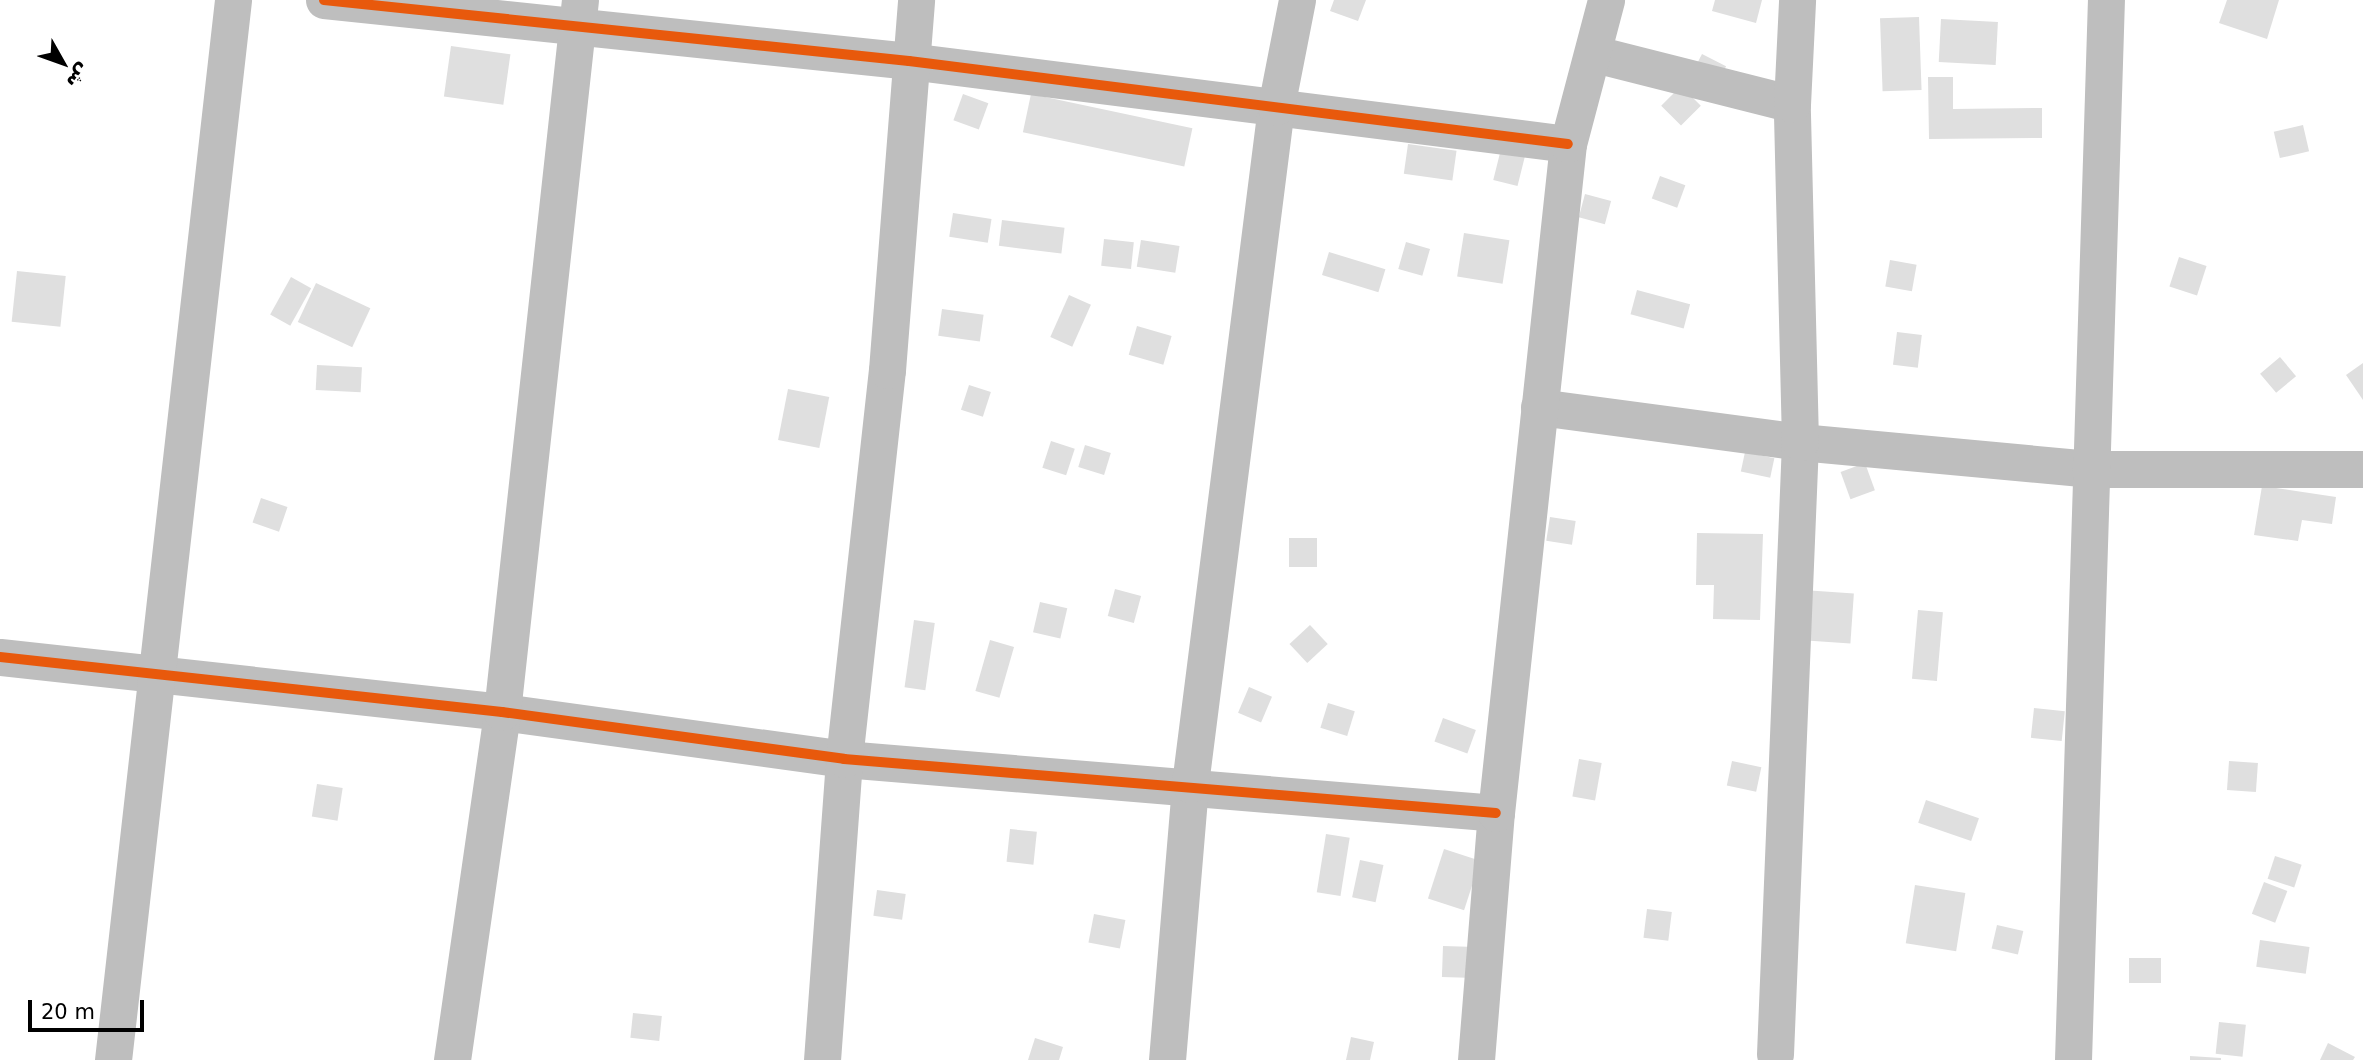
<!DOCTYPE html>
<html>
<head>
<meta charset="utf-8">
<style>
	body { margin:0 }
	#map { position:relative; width:2363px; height:1060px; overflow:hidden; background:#fff; font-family:"DejaVu Sans","Noto Sans Arabic",sans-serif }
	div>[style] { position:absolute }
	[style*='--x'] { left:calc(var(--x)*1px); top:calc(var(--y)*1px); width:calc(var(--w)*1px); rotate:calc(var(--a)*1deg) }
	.building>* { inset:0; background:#dfdfdf; transform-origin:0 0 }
	.street>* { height:37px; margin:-18.5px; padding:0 18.5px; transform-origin:18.5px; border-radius:18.5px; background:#bebebe }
	.cycleway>* { height:10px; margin:-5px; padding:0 5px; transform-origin:5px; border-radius:5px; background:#e8590c }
	span { translate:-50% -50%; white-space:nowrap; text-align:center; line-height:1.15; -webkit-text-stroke:6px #fff; paint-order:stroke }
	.north { position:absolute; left:28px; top:28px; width:70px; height:70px; -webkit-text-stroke:5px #fff; paint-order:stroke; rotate:130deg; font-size:19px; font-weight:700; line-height:28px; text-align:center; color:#000 }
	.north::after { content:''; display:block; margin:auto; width:24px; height:32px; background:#000; clip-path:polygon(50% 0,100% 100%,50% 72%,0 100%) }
	.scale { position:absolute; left:28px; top:1000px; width:116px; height:32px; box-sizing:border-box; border:4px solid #000; border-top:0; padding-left:9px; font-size:21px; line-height:24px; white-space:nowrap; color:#000; -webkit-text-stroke:5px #fff; paint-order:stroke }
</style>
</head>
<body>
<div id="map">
	<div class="building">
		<div style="clip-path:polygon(1334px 0,1366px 0,1358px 21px,1330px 11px)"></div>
		<div style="clip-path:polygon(1715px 0,1762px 0,1756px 23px,1712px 11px)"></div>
		<div style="clip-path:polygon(2227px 0,2279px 0,2267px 39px,2219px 23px)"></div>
		<div style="left:1919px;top:17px;width:73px;height:39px;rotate:88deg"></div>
		<div style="left:1941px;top:19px;width:57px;height:43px;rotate:3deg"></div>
		<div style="left:451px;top:46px;width:60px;height:51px;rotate:8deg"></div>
		<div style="left:1702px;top:54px;width:27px;height:25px;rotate:27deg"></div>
		<div style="clip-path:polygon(1928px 77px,1953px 77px,1953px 109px,2042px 108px,2042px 138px,1929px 139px)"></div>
		<div style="left:1681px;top:86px;width:28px;height:28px;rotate:45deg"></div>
		<div style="left:963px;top:94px;width:27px;height:28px;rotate:20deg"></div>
		<div style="left:1031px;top:94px;width:165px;height:39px;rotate:12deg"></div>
		<div style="left:2303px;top:125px;width:27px;height:30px;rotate:77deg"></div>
		<div style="left:1408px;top:144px;width:49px;height:30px;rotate:8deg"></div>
		<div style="left:1501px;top:149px;width:25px;height:32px;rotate:14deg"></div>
		<div style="left:1660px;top:176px;width:27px;height:24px;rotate:20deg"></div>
		<div style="left:1585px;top:194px;width:27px;height:24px;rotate:15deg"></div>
		<div style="left:953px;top:213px;width:39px;height:24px;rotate:9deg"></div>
		<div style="left:1002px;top:220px;width:63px;height:26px;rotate:7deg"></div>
		<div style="left:1464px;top:233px;width:46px;height:44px;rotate:9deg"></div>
		<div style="left:1104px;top:239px;width:30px;height:27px;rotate:6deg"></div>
		<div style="left:1141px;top:240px;width:39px;height:27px;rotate:9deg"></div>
		<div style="left:1406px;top:242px;width:25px;height:28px;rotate:16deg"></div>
		<div style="left:1329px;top:252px;width:59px;height:24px;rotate:17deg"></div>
		<div style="left:2179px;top:257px;width:29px;height:31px;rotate:18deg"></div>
		<div style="left:1890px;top:260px;width:27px;height:27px;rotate:10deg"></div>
		<div style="left:17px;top:271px;width:49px;height:51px;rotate:6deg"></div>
		<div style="left:291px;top:277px;width:23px;height:43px;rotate:29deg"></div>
		<div style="left:316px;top:283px;width:60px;height:43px;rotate:25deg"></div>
		<div style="left:1637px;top:290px;width:55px;height:25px;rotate:15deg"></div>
		<div style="left:1069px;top:295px;width:24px;height:46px;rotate:24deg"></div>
		<div style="left:942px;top:309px;width:42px;height:27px;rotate:8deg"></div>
		<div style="left:1137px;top:326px;width:36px;height:30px;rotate:16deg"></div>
		<div style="left:1897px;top:332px;width:25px;height:33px;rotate:7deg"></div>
		<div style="left:2280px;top:357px;width:25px;height:26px;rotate:50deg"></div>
		<div style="clip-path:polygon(2363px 363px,2363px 400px,2346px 375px)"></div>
		<div style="left:317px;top:365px;width:45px;height:25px;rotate:3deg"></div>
		<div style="left:969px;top:385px;width:23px;height:26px;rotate:18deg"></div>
		<div style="left:788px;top:389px;width:42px;height:52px;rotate:11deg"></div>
		<div style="left:1051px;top:441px;width:25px;height:28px;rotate:18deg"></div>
		<div style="left:1085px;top:445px;width:27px;height:23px;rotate:17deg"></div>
		<div style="left:1745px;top:452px;width:30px;height:20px;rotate:12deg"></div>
		<div style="left:1865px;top:463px;width:29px;height:26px;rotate:70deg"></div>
		<div style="clip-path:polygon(2262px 486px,2336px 497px,2332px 524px,2302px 520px,2298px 541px,2254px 535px)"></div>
		<div style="left:261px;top:498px;width:28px;height:26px;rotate:19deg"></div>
		<div style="left:1550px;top:517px;width:26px;height:24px;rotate:9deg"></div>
		<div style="clip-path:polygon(1697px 533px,1763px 534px,1760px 620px,1713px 619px,1714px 585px,1696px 585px)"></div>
		<div style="left:1289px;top:538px;width:28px;height:29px"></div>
		<div style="left:1115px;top:589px;width:27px;height:28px;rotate:15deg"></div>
		<div style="left:1803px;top:590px;width:51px;height:50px;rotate:4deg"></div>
		<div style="left:1040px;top:602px;width:28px;height:31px;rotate:13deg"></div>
		<div style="left:1918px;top:610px;width:25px;height:69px;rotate:5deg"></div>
		<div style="left:914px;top:620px;width:21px;height:68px;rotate:8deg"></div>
		<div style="left:1310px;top:625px;width:26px;height:28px;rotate:47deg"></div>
		<div style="left:990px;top:640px;width:25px;height:53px;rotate:16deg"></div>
		<div style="left:1249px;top:687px;width:25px;height:28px;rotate:23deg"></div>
		<div style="left:1328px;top:703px;width:28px;height:26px;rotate:17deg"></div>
		<div style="left:2034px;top:708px;width:31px;height:30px;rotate:6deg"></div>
		<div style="left:1443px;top:718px;width:35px;height:25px;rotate:20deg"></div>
		<div style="left:1579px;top:759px;width:23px;height:38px;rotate:10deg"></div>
		<div style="left:1732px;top:761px;width:30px;height:25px;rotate:12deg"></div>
		<div style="left:2229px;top:761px;width:29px;height:29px;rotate:4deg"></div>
		<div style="left:317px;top:784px;width:26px;height:33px;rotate:9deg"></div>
		<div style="left:1926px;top:800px;width:56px;height:24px;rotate:19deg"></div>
		<div style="left:1010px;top:829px;width:27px;height:33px;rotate:6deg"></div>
		<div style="left:1326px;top:834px;width:24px;height:59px;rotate:9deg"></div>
		<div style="left:1444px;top:849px;width:38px;height:52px;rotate:18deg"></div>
		<div style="left:2275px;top:856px;width:28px;height:24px;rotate:18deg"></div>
		<div style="left:1360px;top:860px;width:24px;height:38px;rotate:12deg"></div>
		<div style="left:2264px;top:882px;width:25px;height:34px;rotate:21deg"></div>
		<div style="left:1915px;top:885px;width:51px;height:59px;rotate:9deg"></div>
		<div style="left:877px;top:890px;width:29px;height:26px;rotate:8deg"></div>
		<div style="left:1647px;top:909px;width:25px;height:29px;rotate:7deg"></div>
		<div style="left:1094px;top:914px;width:32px;height:29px;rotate:11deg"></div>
		<div style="left:1997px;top:925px;width:27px;height:24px;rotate:13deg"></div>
		<div style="left:2260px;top:940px;width:50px;height:27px;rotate:8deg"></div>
		<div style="left:1443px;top:946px;width:25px;height:31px;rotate:2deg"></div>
		<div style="left:2129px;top:958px;width:32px;height:25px"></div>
		<div style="left:633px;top:1013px;width:29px;height:25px;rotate:6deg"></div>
		<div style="left:2219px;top:1022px;width:27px;height:32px;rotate:6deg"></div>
		<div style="clip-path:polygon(1351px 1037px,1374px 1042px,1370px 1060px,1346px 1060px)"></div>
		<div style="clip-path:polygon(1035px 1038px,1063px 1047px,1059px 1060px,1028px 1060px)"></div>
		<div style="clip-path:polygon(2328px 1043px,2355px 1057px,2353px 1060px,2320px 1060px)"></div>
		<div style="clip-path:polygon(2190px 1056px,2221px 1058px,2221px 1060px,2190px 1060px)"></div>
	</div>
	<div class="street">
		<div style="--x:324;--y:0;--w:588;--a:5.95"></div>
		<div style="--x:909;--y:61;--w:664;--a:7.18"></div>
		<div style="--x:1595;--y:54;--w:203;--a:14.2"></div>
		<div style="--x:1539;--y:407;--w:263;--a:7.6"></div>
		<div style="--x:1800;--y:442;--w:291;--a:5.3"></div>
		<div style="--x:2090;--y:469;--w:273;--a:0"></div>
		<div style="--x:0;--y:657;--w:505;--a:6.25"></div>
		<div style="--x:502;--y:712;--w:345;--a:7.8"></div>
		<div style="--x:844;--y:759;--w:654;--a:4.73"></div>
		<div style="--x:1775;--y:1054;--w:613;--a:-87.66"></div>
		<div style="--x:1800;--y:442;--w:338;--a:-91.4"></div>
		<div style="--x:1792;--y:104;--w:104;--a:-87.2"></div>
		<div style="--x:113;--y:1060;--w:1067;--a:-83.54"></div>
		<div style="--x:452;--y:1060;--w:352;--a:-81.8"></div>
		<div style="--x:502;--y:712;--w:716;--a:-83.75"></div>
		<div style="--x:822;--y:1060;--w:302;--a:-85.8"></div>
		<div style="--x:844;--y:759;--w:391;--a:-83.7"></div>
		<div style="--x:887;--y:370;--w:371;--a:-85.5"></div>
		<div style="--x:1167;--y:1060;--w:277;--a:-85.2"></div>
		<div style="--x:1190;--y:784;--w:682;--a:-82.76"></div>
		<div style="--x:1276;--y:107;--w:109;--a:-78.9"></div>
		<div style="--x:1476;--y:1060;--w:248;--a:-85.4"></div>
		<div style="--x:1496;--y:813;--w:673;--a:-83.86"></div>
		<div style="--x:1568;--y:144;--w:149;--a:-75.2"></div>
		<div style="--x:2073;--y:1060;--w:1061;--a:-88.22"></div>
	</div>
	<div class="cycleway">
		<div style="--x:324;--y:0;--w:588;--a:5.95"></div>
		<div style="--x:909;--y:61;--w:664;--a:7.18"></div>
		<div style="--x:0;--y:657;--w:505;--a:6.25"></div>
		<div style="--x:502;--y:712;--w:345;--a:7.8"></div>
		<div style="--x:844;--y:759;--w:654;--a:4.73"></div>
	</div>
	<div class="north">ش</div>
	<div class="scale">20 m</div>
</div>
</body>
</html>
